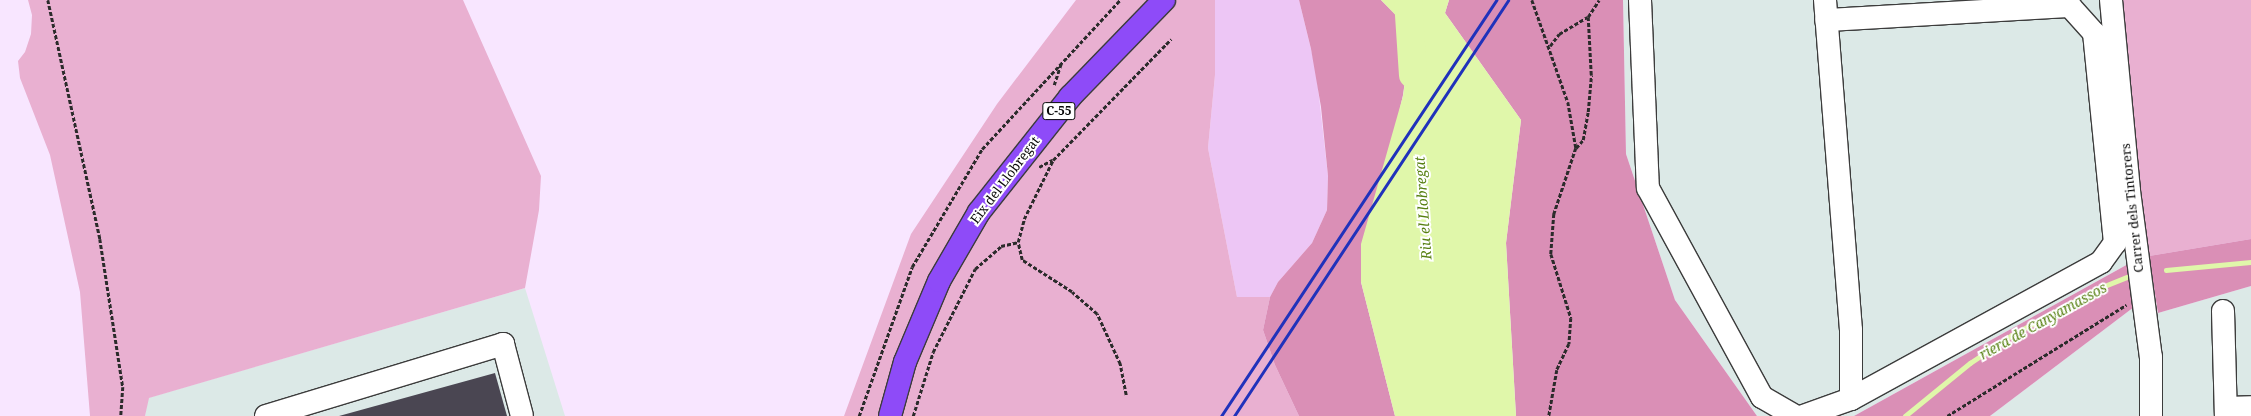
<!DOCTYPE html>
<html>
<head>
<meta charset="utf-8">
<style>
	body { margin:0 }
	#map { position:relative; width:2251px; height:416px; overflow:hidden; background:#f8e6ff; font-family:"Noto Serif",serif }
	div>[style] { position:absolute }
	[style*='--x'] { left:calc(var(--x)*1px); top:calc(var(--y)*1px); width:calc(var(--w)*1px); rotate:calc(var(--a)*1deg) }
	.industrial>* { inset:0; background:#dce9e7 }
	.farmland>* { inset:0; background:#edc6f5 }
	.green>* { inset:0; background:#e9b0d1 }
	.forest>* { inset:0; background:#da8fb6 }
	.water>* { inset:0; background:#e0f7aa }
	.stream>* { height:4.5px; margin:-2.25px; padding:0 2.25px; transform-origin:2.25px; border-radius:2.25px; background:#e0f7aa }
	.river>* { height:28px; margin:-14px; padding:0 14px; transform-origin:14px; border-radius:14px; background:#e0f7aa }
	.building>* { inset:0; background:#4a4652 }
	.path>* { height:2.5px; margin-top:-1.25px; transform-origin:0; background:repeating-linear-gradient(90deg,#2b2b2b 0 4px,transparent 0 6px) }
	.roads { filter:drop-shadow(1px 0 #3c3c3c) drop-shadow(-1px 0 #3c3c3c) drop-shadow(0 1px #3c3c3c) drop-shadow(0 -1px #3c3c3c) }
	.minor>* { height:22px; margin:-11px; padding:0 11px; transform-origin:11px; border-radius:11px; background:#fff }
	.highway>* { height:22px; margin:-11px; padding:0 11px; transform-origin:11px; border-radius:11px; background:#8e4bf8 }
	.rail>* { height:3px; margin:-1.5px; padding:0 1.5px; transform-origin:1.5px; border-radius:1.5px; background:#2032bb }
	span { translate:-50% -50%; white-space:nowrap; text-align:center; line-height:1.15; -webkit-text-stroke:4px #fff; paint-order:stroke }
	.shield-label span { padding:1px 3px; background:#fff; border:1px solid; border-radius:3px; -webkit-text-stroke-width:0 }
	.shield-label { font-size:12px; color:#090909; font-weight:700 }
	.street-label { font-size:13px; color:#090909 }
	.water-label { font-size:14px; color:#578012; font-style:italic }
</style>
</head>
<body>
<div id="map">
	<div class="industrial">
		<div style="clip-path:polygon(1623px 0,2121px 0,2158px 313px,2251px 286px,2251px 416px,1990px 416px,2134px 307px,2130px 263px,1854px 416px,1757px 416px,1675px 300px,1626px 154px)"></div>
		<div style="clip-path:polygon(525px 288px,565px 416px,145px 416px,148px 398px)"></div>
	</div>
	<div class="farmland">
		<div style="clip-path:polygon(1215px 0,1299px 0,1316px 70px,1328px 176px,1327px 210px,1312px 243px,1278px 282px,1270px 297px,1237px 297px,1208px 148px,1215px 75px)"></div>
	</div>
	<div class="green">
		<div style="clip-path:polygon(28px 0,463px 0,541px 176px,539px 210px,525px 288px,149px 398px,145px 416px,90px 416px,80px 292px,50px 155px,20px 78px,18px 61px,25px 52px,31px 34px,32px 15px)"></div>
		<div style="clip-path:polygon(1076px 0,1215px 0,1215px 75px,1208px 148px,1237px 297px,1270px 297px,1263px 330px,1275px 365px,1299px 416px,844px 416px,911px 234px,997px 104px)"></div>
		<div style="clip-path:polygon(2121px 0,2251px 0,2251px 239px,2149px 256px,2133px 140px)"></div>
	</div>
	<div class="forest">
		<div style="clip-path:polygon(1299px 0,1381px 0,1412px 31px,1403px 95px,1361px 282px,1395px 416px,1299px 416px,1275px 365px,1263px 330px,1270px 297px,1278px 282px,1312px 243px,1327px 210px,1328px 176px,1321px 107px,1311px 49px)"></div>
		<div style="clip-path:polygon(1449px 0,1623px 0,1626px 154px,1675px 300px,1757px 416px,1516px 416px,1506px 243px,1521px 120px,1445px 13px)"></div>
		<div style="clip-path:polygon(2251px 239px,2251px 286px,2158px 313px,2149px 256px)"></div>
		<div style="clip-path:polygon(2130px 263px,2134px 307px,1990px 416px,1854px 416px)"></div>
	</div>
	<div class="water">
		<div style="clip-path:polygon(1381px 0,1449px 0,1445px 13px,1521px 120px,1506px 243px,1516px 416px,1395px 416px,1361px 282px,1361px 244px,1403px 96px,1412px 32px)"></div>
	</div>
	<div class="stream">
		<div style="--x:2166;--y:270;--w:85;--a:-5.4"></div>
		<div style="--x:1905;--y:416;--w:84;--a:-39.2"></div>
		<div style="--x:1970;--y:363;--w:50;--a:-33.7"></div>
		<div style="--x:2012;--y:335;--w:97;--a:-28.4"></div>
		<div style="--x:2097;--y:289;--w:32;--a:-22"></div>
	</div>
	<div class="river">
		<div style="--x:1408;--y:0;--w:75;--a:86.2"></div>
	</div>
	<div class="building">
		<div style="clip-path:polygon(495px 373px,507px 416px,339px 416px)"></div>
	</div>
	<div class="path">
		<div style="--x:48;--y:0;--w:245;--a:77.7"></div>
		<div style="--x:100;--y:239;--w:150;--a:81.2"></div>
		<div style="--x:123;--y:387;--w:29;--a:94"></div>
		<div style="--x:1532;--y:0;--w:108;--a:70.6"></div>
		<div style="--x:1568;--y:102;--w:47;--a:80.1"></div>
		<div style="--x:1576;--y:148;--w:70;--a:108.4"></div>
		<div style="--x:1554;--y:214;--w:40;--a:94.3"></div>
		<div style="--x:1551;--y:254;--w:67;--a:72.6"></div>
		<div style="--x:1571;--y:318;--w:26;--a:94"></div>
		<div style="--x:1569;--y:344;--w:29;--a:115"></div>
		<div style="--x:1557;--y:370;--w:47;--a:99.9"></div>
		<div style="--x:1550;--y:46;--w:15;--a:-53"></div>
		<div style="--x:1559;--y:34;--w:33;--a:-31"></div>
		<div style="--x:1054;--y:85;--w:23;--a:-72"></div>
		<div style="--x:1576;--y:148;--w:11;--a:-49"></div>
		<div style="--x:1583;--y:140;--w:28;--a:-80"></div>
		<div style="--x:1588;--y:112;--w:37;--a:-85"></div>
		<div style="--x:1591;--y:75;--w:58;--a:-93"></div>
		<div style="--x:1588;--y:17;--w:20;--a:-57"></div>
		<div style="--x:1039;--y:167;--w:15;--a:-28"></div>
		<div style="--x:1126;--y:395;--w:32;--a:-101"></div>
		<div style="--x:1120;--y:364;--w:55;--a:-114.7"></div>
		<div style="--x:1097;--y:314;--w:33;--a:-139"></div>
		<div style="--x:1072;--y:292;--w:59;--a:-147.4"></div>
		<div style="--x:1022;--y:260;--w:18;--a:-103"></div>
		<div style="--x:1018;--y:242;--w:24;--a:-75"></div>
		<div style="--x:1024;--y:219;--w:66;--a:-63.8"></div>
		<div style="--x:1053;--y:160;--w:169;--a:-45.7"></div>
		<div style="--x:859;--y:416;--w:158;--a:-70.4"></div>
		<div style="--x:912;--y:267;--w:137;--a:-59.3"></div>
		<div style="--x:982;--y:149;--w:203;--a:-47.2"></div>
		<div style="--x:913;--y:416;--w:67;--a:-72.6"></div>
		<div style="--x:933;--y:352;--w:93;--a:-63.2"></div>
		<div style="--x:975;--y:269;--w:35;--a:-41"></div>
		<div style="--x:1001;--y:246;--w:17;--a:-13"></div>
		<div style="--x:1947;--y:416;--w:211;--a:-31.8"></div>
	</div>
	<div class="roads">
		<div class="minor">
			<div style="--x:1640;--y:0;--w:188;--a:87.6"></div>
			<div style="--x:1648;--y:188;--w:238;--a:61.4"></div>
			<div style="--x:1762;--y:397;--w:38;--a:30"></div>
			<div style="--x:1825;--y:0;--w:331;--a:85.5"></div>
			<div style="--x:1851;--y:330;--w:69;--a:90"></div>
			<div style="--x:2111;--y:0;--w:192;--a:84.6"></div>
			<div style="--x:2129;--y:191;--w:167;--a:82.5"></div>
			<div style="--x:2151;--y:357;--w:59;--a:90"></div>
			<div style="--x:2223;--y:311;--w:105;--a:88.4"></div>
			<div style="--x:2227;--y:408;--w:24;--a:-2"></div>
			<div style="--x:266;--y:416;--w:248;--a:-16.9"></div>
			<div style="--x:503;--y:344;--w:74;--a:75.2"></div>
			<div style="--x:1803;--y:416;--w:51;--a:-19.5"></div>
			<div style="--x:1851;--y:399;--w:285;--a:-28.7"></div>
			<div style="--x:2101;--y:262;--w:24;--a:-54"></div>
			<div style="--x:2115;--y:243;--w:211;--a:-95.7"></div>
			<div style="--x:2094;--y:33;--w:36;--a:-132"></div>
			<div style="--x:2070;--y:6;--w:244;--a:176.7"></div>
		</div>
		<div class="highway">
			<div style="--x:890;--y:416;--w:56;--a:-74.5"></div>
			<div style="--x:905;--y:362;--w:88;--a:-67.2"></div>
			<div style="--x:939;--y:281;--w:80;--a:-59.9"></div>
			<div style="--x:979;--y:212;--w:147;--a:-51.6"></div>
			<div style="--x:1070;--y:97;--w:135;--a:-45.9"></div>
		</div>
	</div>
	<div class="rail">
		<div style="--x:1221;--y:416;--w:499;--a:-56.5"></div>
		<div style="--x:1234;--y:416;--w:498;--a:-56.6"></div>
	</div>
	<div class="shield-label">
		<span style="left:1059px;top:111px">C-55</span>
	</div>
	<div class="street-label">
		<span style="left:1005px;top:180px;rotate:-53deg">Eix del Llobregat</span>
		<span style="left:2132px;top:208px;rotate:-96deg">Carrer dels Tintorers</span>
	</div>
	<div class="water-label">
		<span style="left:1423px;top:208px;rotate:-94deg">Riu el Llobregat</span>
		<span style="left:2043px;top:321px;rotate:-29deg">riera de Canyamassos</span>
	</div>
</div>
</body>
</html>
